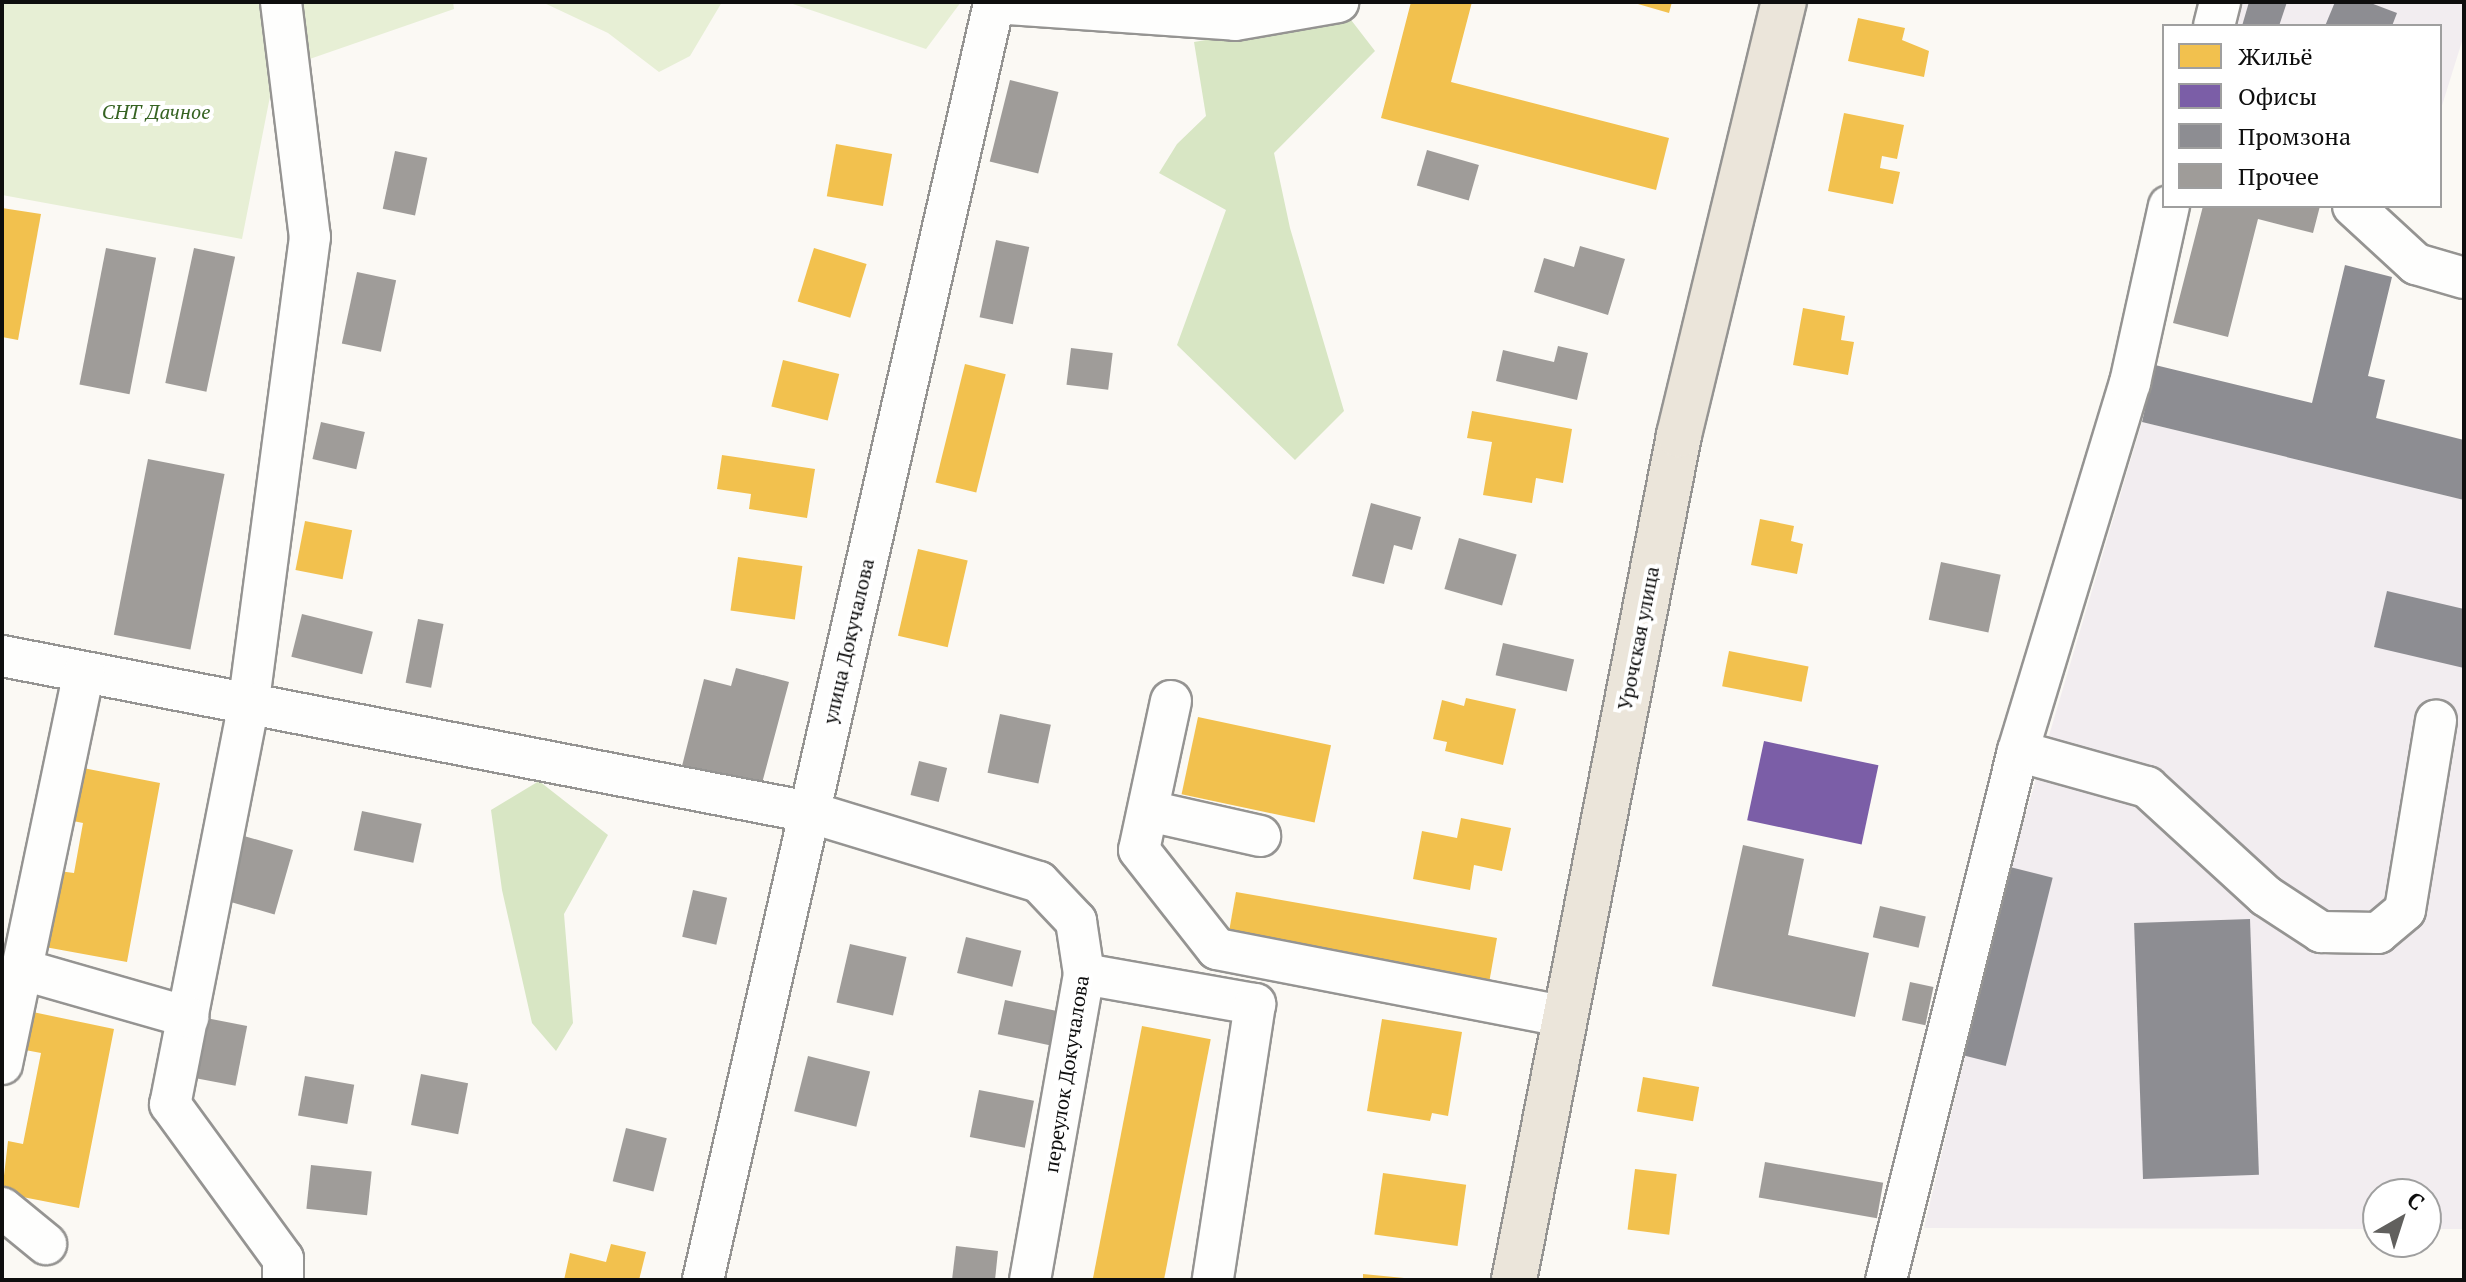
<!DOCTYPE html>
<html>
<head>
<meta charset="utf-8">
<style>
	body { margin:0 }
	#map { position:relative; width:2466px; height:1282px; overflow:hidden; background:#fbf9f4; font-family:"PT Serif",serif }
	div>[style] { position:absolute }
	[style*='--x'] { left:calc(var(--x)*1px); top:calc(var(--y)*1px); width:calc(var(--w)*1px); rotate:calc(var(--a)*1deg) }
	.industrial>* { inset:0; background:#f2edf0 }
	.green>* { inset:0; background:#e7efd5 }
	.forest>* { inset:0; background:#d8e6c4 }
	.homes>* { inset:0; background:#f2c14e; transform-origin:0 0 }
	.offices>* { inset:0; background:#7b5ea7; transform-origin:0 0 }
	.industry>* { inset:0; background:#8d8d92; transform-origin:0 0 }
	.building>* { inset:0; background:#9f9c99; transform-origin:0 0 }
	.roads { filter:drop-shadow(2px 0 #959492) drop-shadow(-2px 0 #959492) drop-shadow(0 2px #959492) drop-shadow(0 -2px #959492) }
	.minor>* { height:40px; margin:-20px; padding:0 20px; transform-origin:20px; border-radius:20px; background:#fefefd }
	.major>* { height:44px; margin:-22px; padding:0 22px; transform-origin:22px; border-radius:22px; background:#ebe5da }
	span { translate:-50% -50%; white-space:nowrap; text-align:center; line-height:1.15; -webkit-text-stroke:8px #fff; paint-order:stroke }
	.park-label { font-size:20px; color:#366322; font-style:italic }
	.street-label { font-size:20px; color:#0e0e0e }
	.frame { position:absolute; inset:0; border:4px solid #0e0e0e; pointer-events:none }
	.legend { position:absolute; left:2162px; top:24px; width:280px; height:184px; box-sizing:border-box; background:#fff; border:2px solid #9f9f9f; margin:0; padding:10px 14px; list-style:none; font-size:24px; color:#0e0e0e }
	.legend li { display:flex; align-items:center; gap:16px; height:40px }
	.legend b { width:40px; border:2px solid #9f9f9f }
	.north { position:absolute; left:2362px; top:1178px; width:80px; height:80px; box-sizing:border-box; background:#fff; border:2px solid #9f9f9f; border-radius:50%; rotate:39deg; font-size:22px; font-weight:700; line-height:32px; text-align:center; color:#0e0e0e }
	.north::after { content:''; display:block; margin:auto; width:28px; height:36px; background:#61605e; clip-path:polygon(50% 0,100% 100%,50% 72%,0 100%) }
</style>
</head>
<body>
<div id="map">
	<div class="industrial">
		<div style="clip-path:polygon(2237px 2px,2464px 2px,2464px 35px,2440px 112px,2440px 26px,2230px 26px)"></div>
		<div style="clip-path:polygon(2142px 422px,2464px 500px,2464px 1229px,2426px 1229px,2426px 1194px,2378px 1194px,2378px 1229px,1924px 1228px,2010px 867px)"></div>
	</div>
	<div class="green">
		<div style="clip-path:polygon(2px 2px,453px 2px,454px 9px,275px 71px,242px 239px,2px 195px)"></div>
		<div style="clip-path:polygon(542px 2px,722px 2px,690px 56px,659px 72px,608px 33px)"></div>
		<div style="clip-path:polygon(787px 2px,961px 2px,926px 49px)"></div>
	</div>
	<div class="forest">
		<div style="clip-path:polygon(1348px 16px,1375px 51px,1274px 153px,1290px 228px,1344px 411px,1295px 460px,1177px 345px,1226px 210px,1159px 173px,1177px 144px,1206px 116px,1194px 42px)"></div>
		<div style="clip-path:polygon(539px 781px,608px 835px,564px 914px,573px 1023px,556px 1051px,532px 1023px,502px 890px,491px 810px)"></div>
	</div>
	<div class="homes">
		<div style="clip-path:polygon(1411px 2px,1472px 2px,1451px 82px,1669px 138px,1656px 190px,1381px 118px)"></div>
		<div style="clip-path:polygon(1631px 2px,1672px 2px,1669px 13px)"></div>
		<div style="clip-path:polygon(1858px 18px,1905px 28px,1902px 40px,1929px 51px,1924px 77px,1848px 61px)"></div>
		<div style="clip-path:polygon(1844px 113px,1904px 125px,1897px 159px,1882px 156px,1880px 168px,1900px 172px,1893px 204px,1828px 191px)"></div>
		<div style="left:836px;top:144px;width:57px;height:53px;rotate:10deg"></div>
		<div style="clip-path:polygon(2px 208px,41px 214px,18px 340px,2px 337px)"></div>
		<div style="left:814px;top:248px;width:55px;height:56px;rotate:17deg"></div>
		<div style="clip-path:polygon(1803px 308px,1845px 316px,1841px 340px,1854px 342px,1848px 375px,1793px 365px)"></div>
		<div style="left:783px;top:360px;width:58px;height:48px;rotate:14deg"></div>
		<div style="left:965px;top:364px;width:42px;height:122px;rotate:14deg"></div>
		<div style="clip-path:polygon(1472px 411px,1572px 429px,1563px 483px,1536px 478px,1532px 503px,1483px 495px,1492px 442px,1467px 438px)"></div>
		<div style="clip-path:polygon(722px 455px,815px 469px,807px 518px,749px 509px,751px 494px,717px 489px)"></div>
		<div style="clip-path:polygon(1760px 519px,1794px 526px,1791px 541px,1803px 544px,1797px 574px,1751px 565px)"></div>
		<div style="left:305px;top:521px;width:48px;height:50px;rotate:11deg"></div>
		<div style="left:918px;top:549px;width:51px;height:89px;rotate:13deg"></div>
		<div style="left:738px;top:557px;width:65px;height:54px;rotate:8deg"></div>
		<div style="left:1729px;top:651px;width:81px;height:36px;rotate:11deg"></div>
		<div style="clip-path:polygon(1466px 698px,1516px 709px,1503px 765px,1445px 751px,1447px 742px,1433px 739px,1442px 700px,1464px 706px)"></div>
		<div style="left:1198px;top:717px;width:136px;height:79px;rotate:12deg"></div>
		<div style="clip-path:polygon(78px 767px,160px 783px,127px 962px,45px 947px,59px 871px,74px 873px,83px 823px,68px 820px)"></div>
		<div style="clip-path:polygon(1461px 818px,1511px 828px,1502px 871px,1474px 865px,1470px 890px,1413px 879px,1422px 831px,1457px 838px)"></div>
		<div style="left:1236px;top:892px;width:265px;height:56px;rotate:10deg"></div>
		<div style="clip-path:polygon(28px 1011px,114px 1029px,79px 1208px,2px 1193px,8px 1141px,23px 1144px,41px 1053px,20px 1049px)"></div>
		<div style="clip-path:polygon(1382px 1019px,1462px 1032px,1448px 1116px,1432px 1113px,1430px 1121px,1367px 1111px)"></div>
		<div style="left:1142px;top:1026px;width:70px;height:259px;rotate:11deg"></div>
		<div style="left:1643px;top:1077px;width:57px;height:35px;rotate:10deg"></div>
		<div style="left:1635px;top:1169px;width:42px;height:61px;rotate:7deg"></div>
		<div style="left:1383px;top:1173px;width:84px;height:62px;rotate:8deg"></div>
		<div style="clip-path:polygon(611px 1244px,646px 1252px,639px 1280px,564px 1280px,570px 1253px,606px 1262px)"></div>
		<div style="clip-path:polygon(1363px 1274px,1404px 1278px,1404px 1280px,1363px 1280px)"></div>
	</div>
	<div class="offices">
		<div style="left:1764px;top:741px;width:117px;height:81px;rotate:12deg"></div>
	</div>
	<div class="industry">
		<div style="clip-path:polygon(2249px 2px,2287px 2px,2279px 26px,2242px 26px)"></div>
		<div style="clip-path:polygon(2335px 2px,2368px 2px,2397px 13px,2392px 26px,2325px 26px)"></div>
		<div style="clip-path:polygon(2345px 265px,2392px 277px,2368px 376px,2385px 380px,2376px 418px,2464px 440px,2464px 500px,2142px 422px,2155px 365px,2312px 403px)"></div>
		<div style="clip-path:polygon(2387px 591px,2464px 609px,2464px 668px,2374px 647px)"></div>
		<div style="left:2010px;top:867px;width:44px;height:194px;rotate:14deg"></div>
		<div style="left:2250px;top:919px;width:256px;height:116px;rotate:88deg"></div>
	</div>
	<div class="building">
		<div style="left:1010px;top:80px;width:50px;height:84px;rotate:14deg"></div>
		<div style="left:1427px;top:150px;width:54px;height:37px;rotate:16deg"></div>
		<div style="left:395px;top:151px;width:33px;height:59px;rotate:12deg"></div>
		<div style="clip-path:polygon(2203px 206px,2320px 206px,2313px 233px,2258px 219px,2228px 337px,2173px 323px)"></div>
		<div style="left:996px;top:240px;width:34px;height:79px;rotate:12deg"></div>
		<div style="clip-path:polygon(1580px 246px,1625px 259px,1608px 315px,1534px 292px,1544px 258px,1574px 267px)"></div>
		<div style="left:106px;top:248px;width:51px;height:139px;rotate:11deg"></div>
		<div style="left:194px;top:248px;width:42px;height:138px;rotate:12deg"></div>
		<div style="left:357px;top:272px;width:40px;height:73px;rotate:12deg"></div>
		<div style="clip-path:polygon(1558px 346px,1588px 353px,1577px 400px,1496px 381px,1503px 350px,1554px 362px)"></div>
		<div style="left:1071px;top:348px;width:42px;height:37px;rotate:7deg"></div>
		<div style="left:321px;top:422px;width:45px;height:38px;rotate:13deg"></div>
		<div style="left:148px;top:459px;width:78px;height:179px;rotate:11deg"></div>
		<div style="clip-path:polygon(1371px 503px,1421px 517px,1412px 550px,1394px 545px,1384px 584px,1352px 576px)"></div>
		<div style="left:1459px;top:538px;width:60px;height:53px;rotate:16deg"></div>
		<div style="left:1941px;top:562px;width:61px;height:59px;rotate:12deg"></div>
		<div style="left:302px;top:614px;width:73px;height:44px;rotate:14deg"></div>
		<div style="left:418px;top:619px;width:26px;height:65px;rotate:11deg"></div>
		<div style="left:1503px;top:643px;width:73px;height:33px;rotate:13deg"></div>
		<div style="clip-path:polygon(736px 668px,789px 682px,761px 787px,682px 766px,704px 679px,731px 686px)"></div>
		<div style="left:1000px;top:714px;width:52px;height:60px;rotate:12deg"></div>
		<div style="left:919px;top:761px;width:29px;height:35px;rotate:14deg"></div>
		<div style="left:362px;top:811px;width:61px;height:40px;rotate:12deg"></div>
		<div style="left:244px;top:836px;width:51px;height:67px;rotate:16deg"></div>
		<div style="clip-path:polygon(1743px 845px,1804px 859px,1788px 935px,1869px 953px,1855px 1017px,1712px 986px)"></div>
		<div style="left:693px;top:890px;width:35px;height:48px;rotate:13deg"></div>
		<div style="left:1880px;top:906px;width:47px;height:32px;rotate:13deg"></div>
		<div style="left:966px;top:937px;width:57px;height:37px;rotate:14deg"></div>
		<div style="left:850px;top:944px;width:58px;height:60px;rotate:13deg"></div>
		<div style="left:1910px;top:982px;width:24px;height:39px;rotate:12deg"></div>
		<div style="left:1005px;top:1000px;width:53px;height:35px;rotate:12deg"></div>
		<div style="left:201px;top:1017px;width:47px;height:61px;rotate:11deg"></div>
		<div style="left:808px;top:1056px;width:64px;height:57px;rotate:14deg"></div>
		<div style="left:421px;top:1074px;width:48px;height:52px;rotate:11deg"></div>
		<div style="left:305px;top:1076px;width:50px;height:40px;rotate:10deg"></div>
		<div style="left:979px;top:1090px;width:56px;height:48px;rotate:11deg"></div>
		<div style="left:626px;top:1128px;width:42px;height:55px;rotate:14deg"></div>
		<div style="left:1765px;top:1162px;width:120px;height:36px;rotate:10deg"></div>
		<div style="left:311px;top:1165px;width:61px;height:44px;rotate:6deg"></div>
		<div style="clip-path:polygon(956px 1246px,998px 1251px,995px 1280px,952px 1280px)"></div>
	</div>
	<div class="roads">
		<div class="minor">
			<div style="--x:281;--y:2;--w:237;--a:83"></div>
			<div style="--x:310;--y:237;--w:470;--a:97.5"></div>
			<div style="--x:249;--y:703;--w:409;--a:101.1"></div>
			<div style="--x:170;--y:1104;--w:192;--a:53.9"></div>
			<div style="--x:283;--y:1259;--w:21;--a:90"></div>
			<div style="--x:2214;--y:26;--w:25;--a:-76"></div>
			<div style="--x:2353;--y:206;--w:86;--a:42.6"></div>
			<div style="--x:2416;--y:264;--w:50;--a:16.3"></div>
			<div style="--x:2;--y:656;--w:822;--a:10.94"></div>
			<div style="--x:809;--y:812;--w:240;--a:16.9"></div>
			<div style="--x:1039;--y:882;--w:54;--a:46.5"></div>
			<div style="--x:1076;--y:921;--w:54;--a:81.4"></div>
			<div style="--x:1084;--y:974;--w:311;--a:100"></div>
			<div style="--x:1171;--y:701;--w:152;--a:102.1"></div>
			<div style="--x:1139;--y:850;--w:126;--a:51.8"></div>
			<div style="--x:1217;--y:949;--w:351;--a:11"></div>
			<div style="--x:2018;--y:751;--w:134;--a:15.6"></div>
			<div style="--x:2147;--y:787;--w:161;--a:42.5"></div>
			<div style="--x:2266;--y:896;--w:66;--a:33.2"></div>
			<div style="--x:2321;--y:932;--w:57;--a:1"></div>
			<div style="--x:2378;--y:933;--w:35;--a:-40"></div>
			<div style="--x:2405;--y:910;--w:192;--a:-80.7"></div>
			<div style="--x:1149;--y:811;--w:114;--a:12.7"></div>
			<div style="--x:24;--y:970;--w:171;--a:16"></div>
			<div style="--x:1084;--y:974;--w:174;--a:10"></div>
			<div style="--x:1255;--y:1004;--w:279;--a:98.7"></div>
			<div style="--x:2;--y:1064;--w:400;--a:-78.2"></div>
			<div style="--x:2;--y:1208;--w:57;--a:39.3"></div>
			<div style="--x:703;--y:1280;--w:1310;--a:-77.16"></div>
			<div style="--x:994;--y:3;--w:242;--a:4"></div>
			<div style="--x:1235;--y:20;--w:105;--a:-9.9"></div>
			<div style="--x:1886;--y:1280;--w:545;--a:-75.99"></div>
			<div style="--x:2018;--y:751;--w:385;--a:-73.1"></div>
			<div style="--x:2130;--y:383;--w:181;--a:-77.6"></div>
		</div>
		<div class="major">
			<div style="--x:1514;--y:1280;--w:861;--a:-78.95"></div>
			<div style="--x:1679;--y:435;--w:446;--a:-76.4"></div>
		</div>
	</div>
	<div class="park-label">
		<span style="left:156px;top:111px">СНТ Дачное</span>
	</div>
	<div class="street-label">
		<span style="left:1638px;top:638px;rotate:-79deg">Урочская улица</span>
		<span style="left:848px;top:641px;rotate:-77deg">улица Докучалова</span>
		<span style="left:1066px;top:1074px;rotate:-81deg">переулок Докучалова</span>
	</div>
	<div class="frame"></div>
	<ul class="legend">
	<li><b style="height:22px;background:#f2c14e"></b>Жильё</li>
	<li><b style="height:22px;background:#7b5ea7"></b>Офисы</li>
	<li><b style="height:22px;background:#8d8d92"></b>Промзона</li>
	<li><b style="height:22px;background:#9f9c99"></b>Прочее</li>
	</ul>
	<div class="north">С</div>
</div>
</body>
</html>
